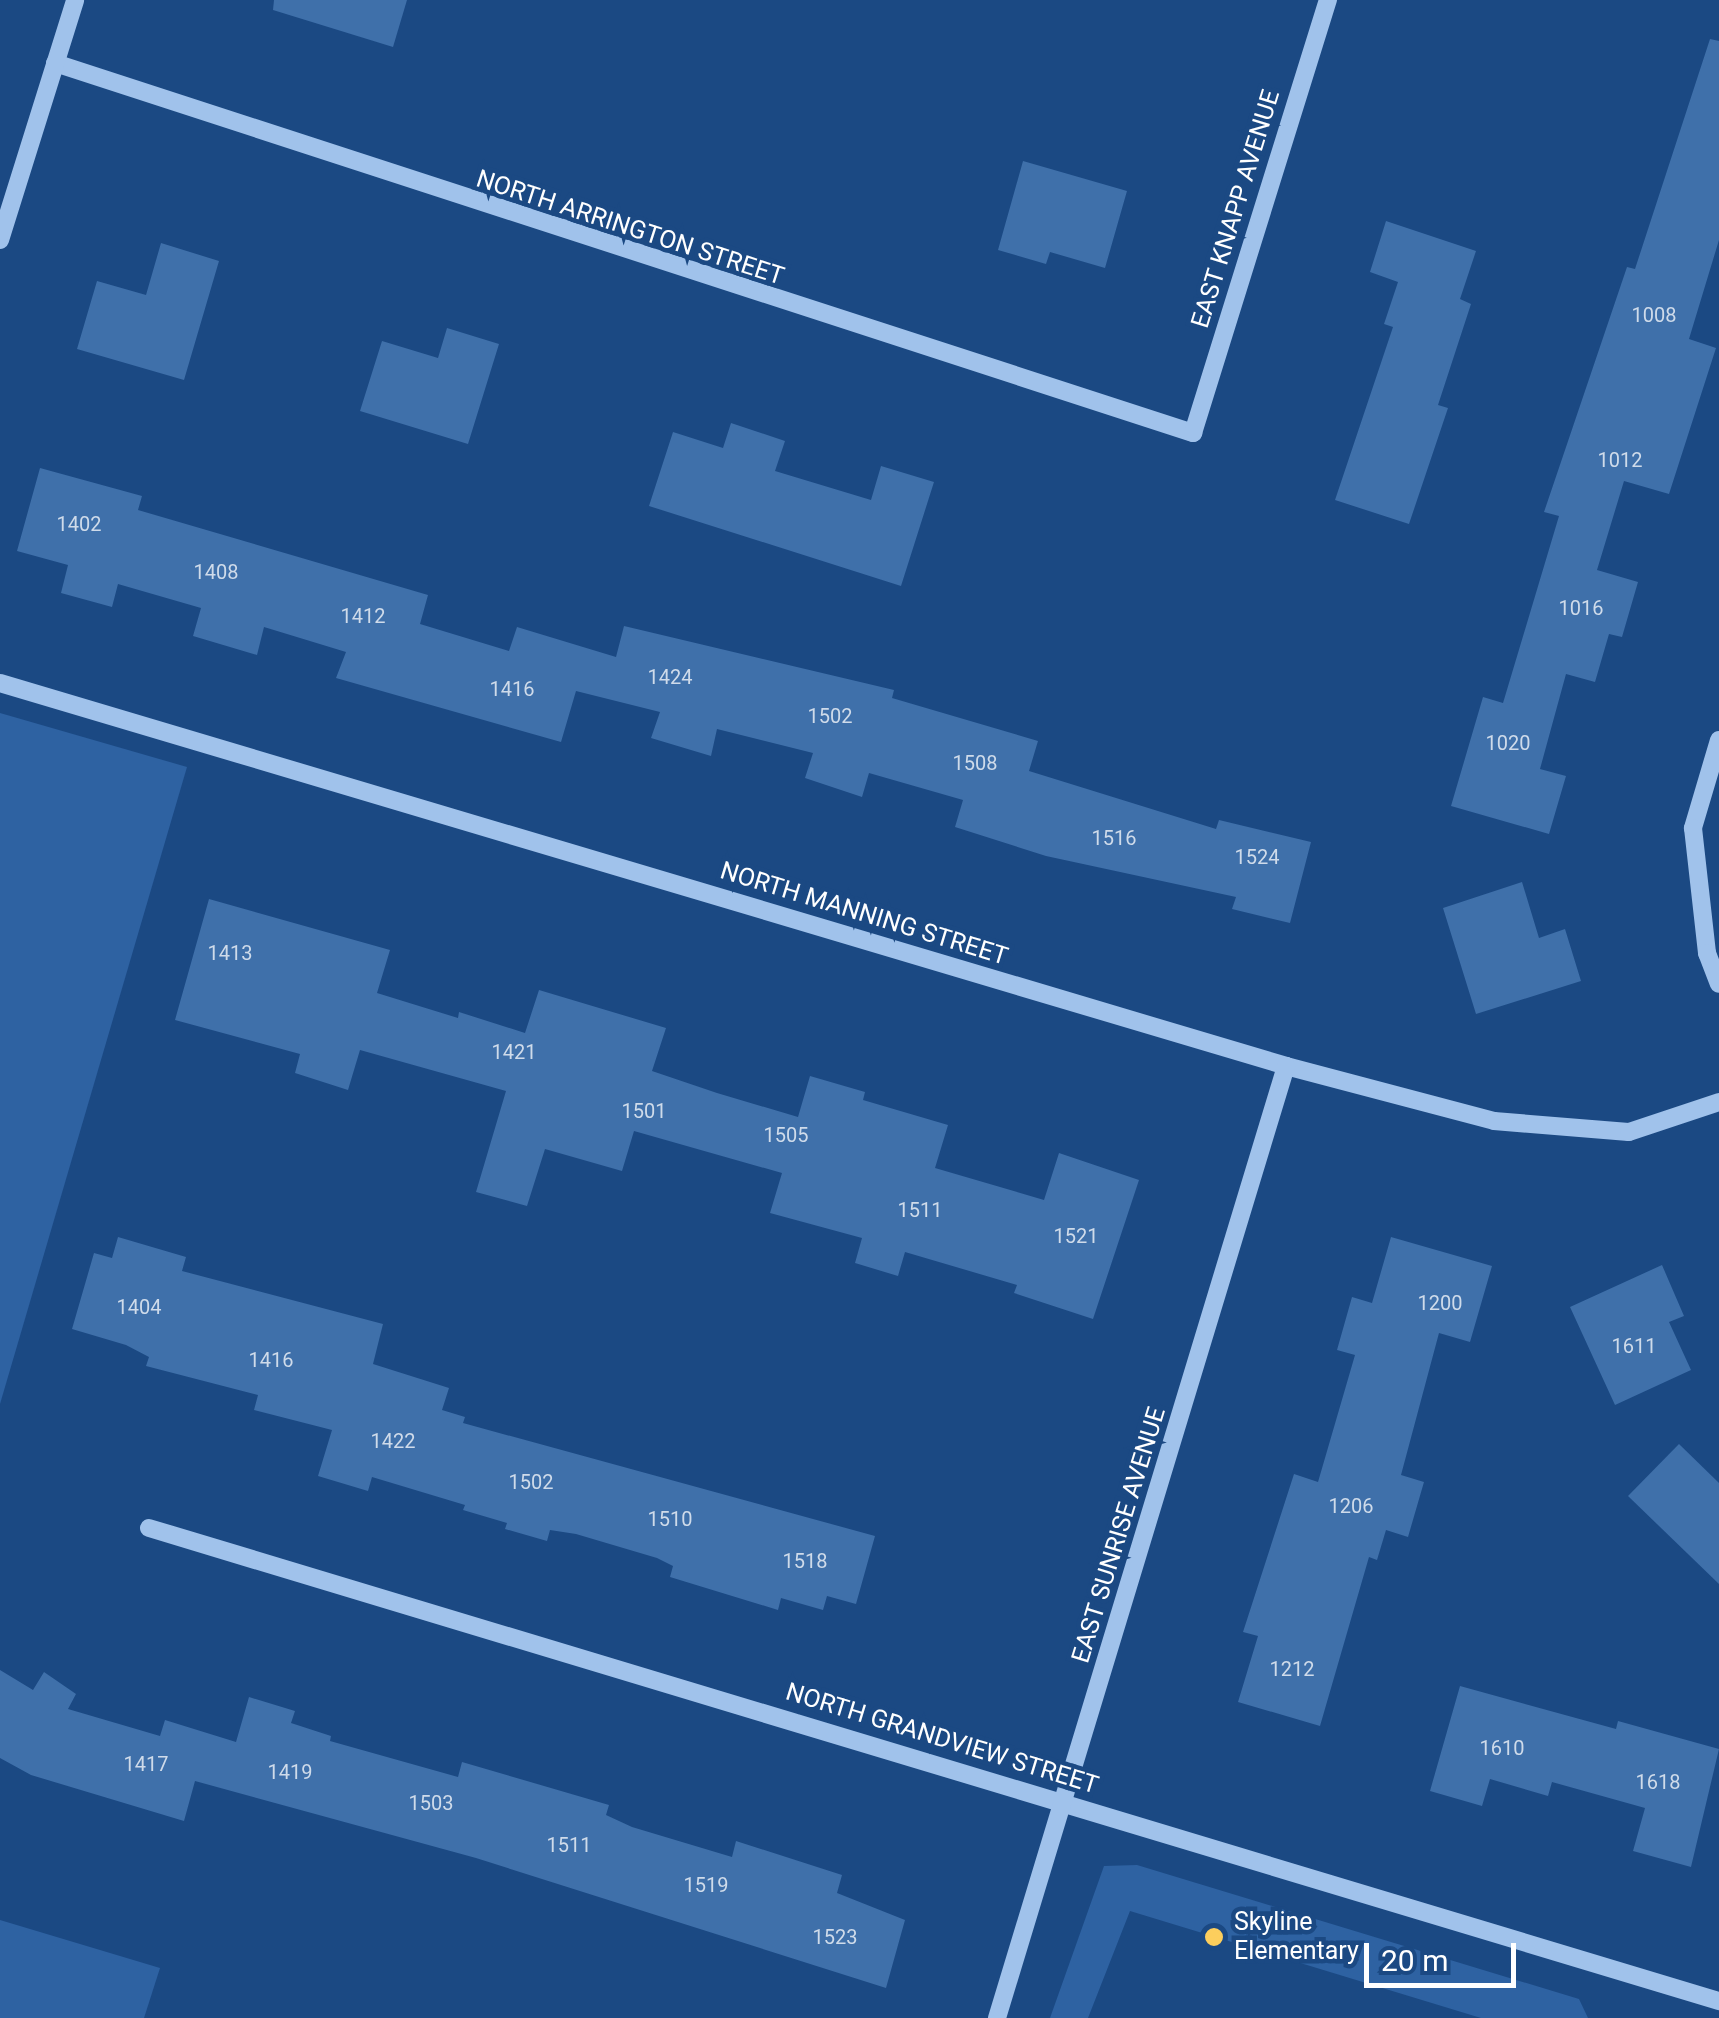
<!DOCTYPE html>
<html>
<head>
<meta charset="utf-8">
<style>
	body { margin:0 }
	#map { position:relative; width:1719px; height:2018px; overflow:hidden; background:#1b4983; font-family:Roboto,sans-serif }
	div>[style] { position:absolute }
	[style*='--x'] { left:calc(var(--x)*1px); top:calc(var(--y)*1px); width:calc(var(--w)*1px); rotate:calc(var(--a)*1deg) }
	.green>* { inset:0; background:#2e62a2 }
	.building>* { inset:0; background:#3f70aa }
	.minor>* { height:18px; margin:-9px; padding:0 9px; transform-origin:9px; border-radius:9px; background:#a0c2eb }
	.dots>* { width:28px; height:28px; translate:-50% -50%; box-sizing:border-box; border:5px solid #1b4983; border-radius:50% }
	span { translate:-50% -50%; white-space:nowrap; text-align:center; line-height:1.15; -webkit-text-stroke:9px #1b4983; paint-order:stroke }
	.number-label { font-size:20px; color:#cfdbea }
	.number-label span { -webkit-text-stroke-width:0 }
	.street-label { font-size:25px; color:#fff }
	.poi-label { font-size:25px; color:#fff }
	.left { translate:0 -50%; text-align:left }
	.scale { position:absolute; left:1364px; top:1943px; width:152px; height:45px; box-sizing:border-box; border:5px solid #fff; border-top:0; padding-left:12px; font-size:30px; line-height:35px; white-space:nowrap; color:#fff; -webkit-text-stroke:8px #1b4983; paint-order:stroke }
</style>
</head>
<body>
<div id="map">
	<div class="green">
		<div style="clip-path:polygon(0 713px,187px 767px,0 1404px)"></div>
		<div style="clip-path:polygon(1137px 1865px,1579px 1999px,1588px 2018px,1481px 2018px,1130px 1911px,1088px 2018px,1050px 2018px,1104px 1866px)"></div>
		<div style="clip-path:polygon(0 1920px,160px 1968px,144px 2018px,0 2018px)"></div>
	</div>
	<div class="building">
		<div style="clip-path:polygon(274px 0,407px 0,393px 47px,273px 10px)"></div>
		<div style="clip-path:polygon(1710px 39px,1719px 41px,1719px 240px,1689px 339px,1716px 348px,1669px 494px,1624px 481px,1597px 570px,1638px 582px,1622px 637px,1609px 634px,1595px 682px,1566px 674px,1540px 769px,1566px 776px,1549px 834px,1451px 806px,1483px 697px,1503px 703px,1559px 516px,1544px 512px,1627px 267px,1635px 269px)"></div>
		<div style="clip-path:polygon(1023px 161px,1127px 191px,1105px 268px,1050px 252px,1046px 264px,998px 250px)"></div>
		<div style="clip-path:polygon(1386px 221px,1476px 251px,1460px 299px,1471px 304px,1438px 405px,1448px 408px,1409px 524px,1335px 500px,1393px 327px,1384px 324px,1398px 282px,1370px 272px)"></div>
		<div style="clip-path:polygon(161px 243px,219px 261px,184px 380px,77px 349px,97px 281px,146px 295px)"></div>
		<div style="clip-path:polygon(447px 328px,499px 344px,468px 444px,360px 411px,382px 341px,438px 358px)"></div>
		<div style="clip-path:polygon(731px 423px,785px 441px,775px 471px,871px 500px,881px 466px,934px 482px,901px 586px,649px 506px,673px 432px,723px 448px)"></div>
		<div style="clip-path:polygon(40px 468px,142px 496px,138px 510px,428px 595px,420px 624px,509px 651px,517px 627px,616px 657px,624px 626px,894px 690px,892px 698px,1038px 741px,1029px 771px,1216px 829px,1219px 820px,1311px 842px,1290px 923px,1232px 909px,1236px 897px,1046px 856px,955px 827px,963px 800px,869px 773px,862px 797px,805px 778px,813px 753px,717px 729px,711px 756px,651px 738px,660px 712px,576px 691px,561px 742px,336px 678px,346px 652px,264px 627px,257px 655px,193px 636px,201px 608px,118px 584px,112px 607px,61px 593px,68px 565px,17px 551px)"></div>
		<div style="clip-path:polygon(1522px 882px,1539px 938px,1565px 929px,1581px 981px,1476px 1014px,1443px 908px)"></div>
		<div style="clip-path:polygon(209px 899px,390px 950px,377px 993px,458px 1018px,459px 1012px,525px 1033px,539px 990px,666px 1028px,652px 1071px,717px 1093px,798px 1117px,810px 1076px,865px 1092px,863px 1100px,948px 1125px,935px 1168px,1044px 1200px,1059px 1153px,1139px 1180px,1093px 1319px,1014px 1293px,1017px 1285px,905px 1252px,898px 1276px,855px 1263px,862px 1238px,770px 1213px,782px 1173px,634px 1131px,622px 1171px,545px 1149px,527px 1206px,476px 1192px,506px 1091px,360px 1050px,348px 1090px,295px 1073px,300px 1054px,175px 1020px)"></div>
		<div style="clip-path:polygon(118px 1237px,186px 1257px,182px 1271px,383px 1324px,373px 1364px,449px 1388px,442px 1410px,465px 1417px,463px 1423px,875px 1536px,856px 1604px,827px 1596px,823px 1610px,781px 1598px,778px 1610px,670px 1577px,673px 1566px,657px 1558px,576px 1534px,550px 1530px,547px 1541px,505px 1529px,507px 1523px,463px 1510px,465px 1505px,372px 1477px,368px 1491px,318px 1476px,332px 1430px,254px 1410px,258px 1395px,146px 1366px,149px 1357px,126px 1345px,72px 1329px,94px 1253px,112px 1258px)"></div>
		<div style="clip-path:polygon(1391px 1237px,1492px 1266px,1470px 1342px,1439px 1333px,1401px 1475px,1424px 1482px,1408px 1537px,1386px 1530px,1377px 1560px,1369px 1557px,1320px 1726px,1238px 1702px,1258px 1636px,1243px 1632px,1294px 1474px,1318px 1482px,1355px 1355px,1337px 1350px,1352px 1297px,1372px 1303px)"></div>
		<div style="clip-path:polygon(1662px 1265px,1684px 1316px,1669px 1322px,1691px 1370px,1615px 1405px,1570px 1307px)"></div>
		<div style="clip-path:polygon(1679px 1444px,1719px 1483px,1719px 1584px,1628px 1496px)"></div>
		<div style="clip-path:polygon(0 1670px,33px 1690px,44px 1672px,76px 1694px,68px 1709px,160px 1736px,165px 1720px,236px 1742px,249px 1697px,295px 1711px,291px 1723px,331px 1736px,330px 1741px,458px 1777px,462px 1762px,609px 1805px,606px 1815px,632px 1827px,732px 1857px,736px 1841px,842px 1875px,837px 1893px,905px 1920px,886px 1988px,476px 1858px,195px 1781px,184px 1821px,31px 1775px,0 1758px)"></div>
		<div style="clip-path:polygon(1460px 1686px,1616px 1729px,1618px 1721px,1719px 1749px,1691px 1867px,1633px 1851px,1645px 1808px,1552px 1782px,1548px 1796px,1490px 1779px,1482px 1806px,1430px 1791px)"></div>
	</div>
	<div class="minor">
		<div style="--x:55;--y:63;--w:1197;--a:18.01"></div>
		<div style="--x:1193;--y:433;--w:454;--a:-72.7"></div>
		<div style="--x:0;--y:240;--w:251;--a:-72.6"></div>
		<div style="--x:0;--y:683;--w:1342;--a:16.58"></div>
		<div style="--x:1286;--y:1066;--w:215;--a:14.8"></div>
		<div style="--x:1494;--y:1121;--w:135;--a:4.7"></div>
		<div style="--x:1629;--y:1132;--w:95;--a:-18.4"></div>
		<div style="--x:1719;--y:740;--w:92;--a:106.5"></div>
		<div style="--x:1693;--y:828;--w:126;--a:83.6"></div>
		<div style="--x:1707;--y:953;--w:33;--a:69"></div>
		<div style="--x:149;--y:1528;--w:1640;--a:16.77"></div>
		<div style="--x:997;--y:2018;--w:995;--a:-73.11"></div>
	</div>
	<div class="dots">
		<div style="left:1214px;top:1937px;background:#fcce5d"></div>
	</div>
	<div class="number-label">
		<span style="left:1654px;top:315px">1008</span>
		<span style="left:1620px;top:460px">1012</span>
		<span style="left:79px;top:524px">1402</span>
		<span style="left:216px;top:572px">1408</span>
		<span style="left:1581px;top:608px">1016</span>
		<span style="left:363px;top:616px">1412</span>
		<span style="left:670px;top:677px">1424</span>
		<span style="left:512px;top:689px">1416</span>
		<span style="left:830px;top:716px">1502</span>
		<span style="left:1508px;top:743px">1020</span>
		<span style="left:975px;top:763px">1508</span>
		<span style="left:1114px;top:838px">1516</span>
		<span style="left:1257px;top:857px">1524</span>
		<span style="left:230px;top:953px">1413</span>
		<span style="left:514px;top:1052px">1421</span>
		<span style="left:644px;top:1111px">1501</span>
		<span style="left:786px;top:1135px">1505</span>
		<span style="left:920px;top:1210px">1511</span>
		<span style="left:1076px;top:1236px">1521</span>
		<span style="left:1440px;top:1303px">1200</span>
		<span style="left:139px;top:1307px">1404</span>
		<span style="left:1634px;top:1346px">1611</span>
		<span style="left:271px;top:1360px">1416</span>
		<span style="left:393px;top:1441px">1422</span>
		<span style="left:531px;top:1482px">1502</span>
		<span style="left:1351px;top:1506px">1206</span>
		<span style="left:670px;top:1519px">1510</span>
		<span style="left:805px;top:1561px">1518</span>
		<span style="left:1292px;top:1669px">1212</span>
		<span style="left:1502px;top:1748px">1610</span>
		<span style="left:146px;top:1764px">1417</span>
		<span style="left:290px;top:1772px">1419</span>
		<span style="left:1658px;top:1782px">1618</span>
		<span style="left:431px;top:1803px">1503</span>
		<span style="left:569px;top:1845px">1511</span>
		<span style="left:706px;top:1885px">1519</span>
		<span style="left:835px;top:1937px">1523</span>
	</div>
	<div class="street-label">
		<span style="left:1236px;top:209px;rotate:-73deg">EAST KNAPP AVENUE</span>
		<span style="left:630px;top:228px;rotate:18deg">NORTH ARRINGTON STREET</span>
		<span style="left:864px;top:914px;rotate:17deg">NORTH MANNING STREET</span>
		<span style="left:1119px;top:1535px;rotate:-73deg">EAST SUNRISE AVENUE</span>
		<span style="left:942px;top:1739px;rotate:17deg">NORTH GRANDVIEW STREET</span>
	</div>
	<div class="poi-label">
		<span class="left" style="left:1234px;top:1937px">Skyline<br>Elementary</span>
	</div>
	<div class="scale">20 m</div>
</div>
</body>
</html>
